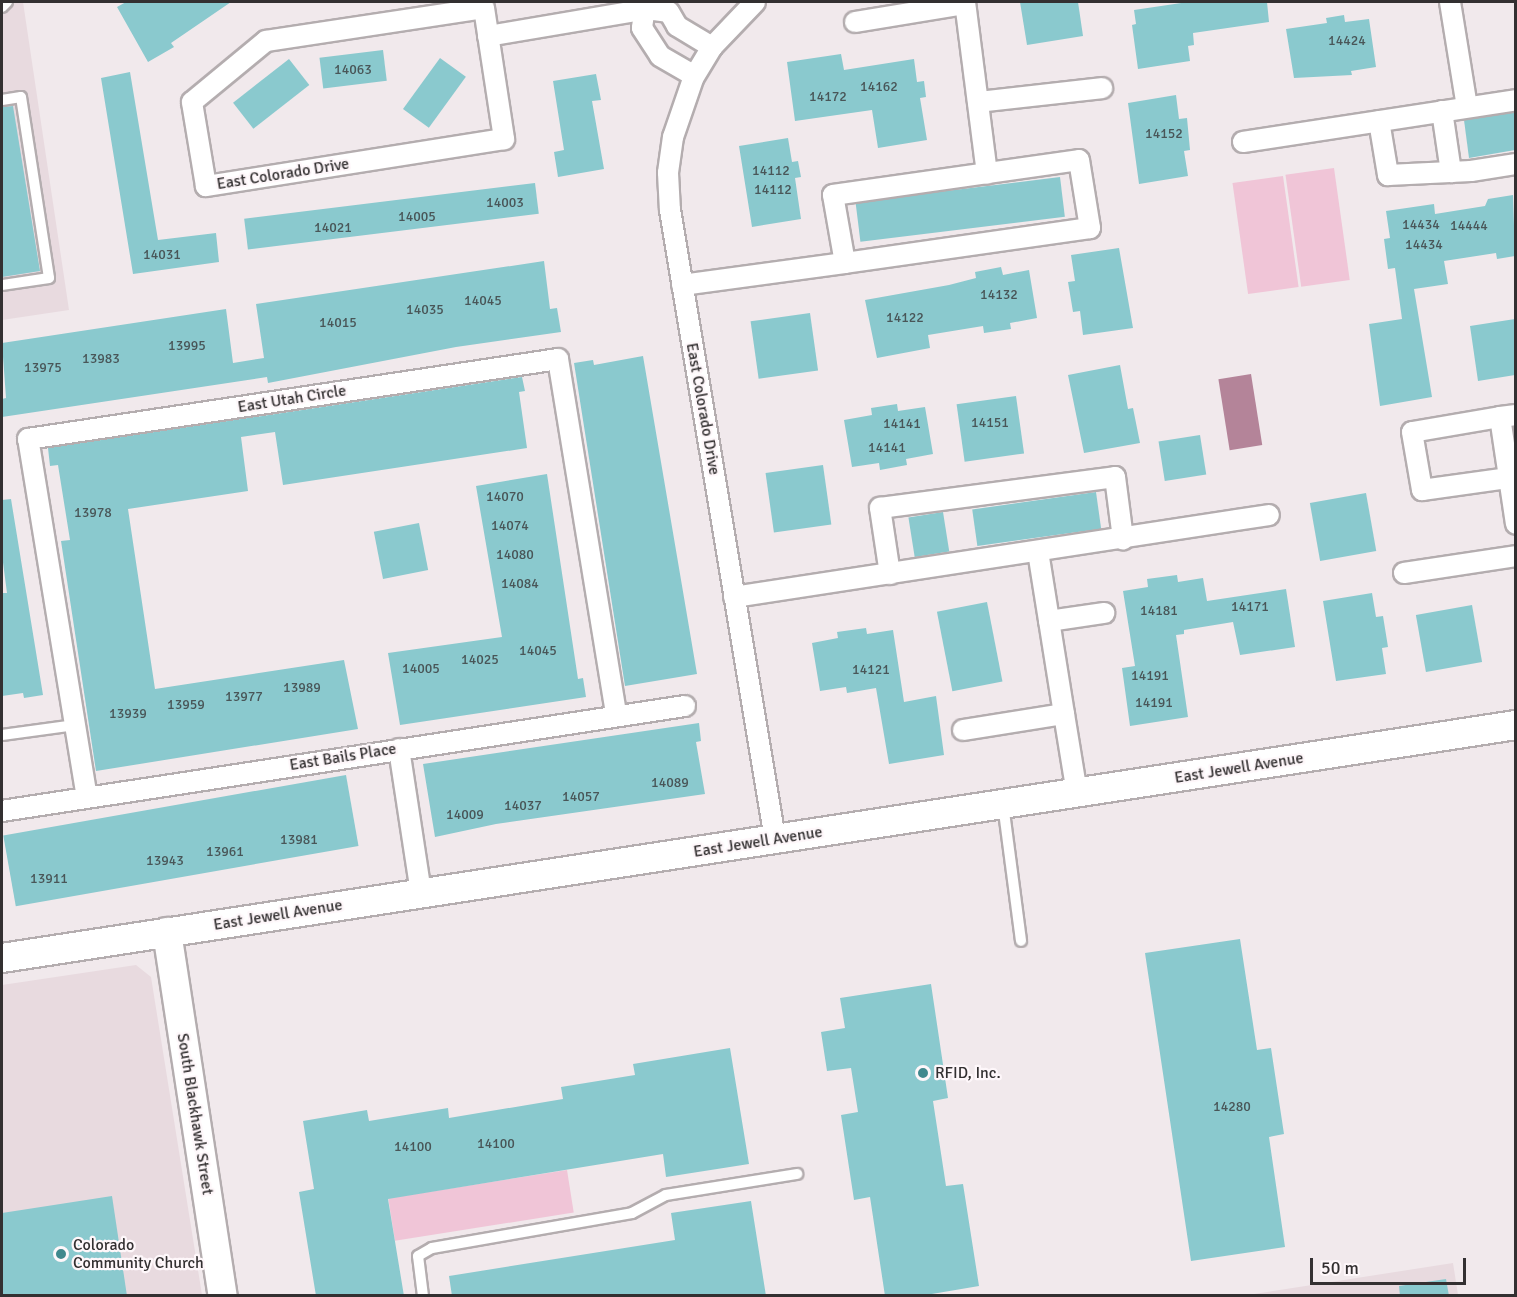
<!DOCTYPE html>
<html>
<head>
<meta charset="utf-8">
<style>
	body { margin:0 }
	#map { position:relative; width:1517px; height:1297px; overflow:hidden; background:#f1e9ec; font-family:Signika,sans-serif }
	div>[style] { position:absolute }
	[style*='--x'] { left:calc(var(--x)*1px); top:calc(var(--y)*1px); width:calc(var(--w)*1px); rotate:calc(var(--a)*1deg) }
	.built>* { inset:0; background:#e8dadf }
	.green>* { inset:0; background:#f0c5d7; transform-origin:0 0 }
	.water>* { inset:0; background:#b48499; transform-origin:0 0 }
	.building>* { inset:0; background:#8ac9ce; transform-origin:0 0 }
	.roads { filter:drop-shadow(2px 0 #b4adaf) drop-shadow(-2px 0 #b4adaf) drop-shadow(0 2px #b4adaf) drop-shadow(0 -2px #b4adaf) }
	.lane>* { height:10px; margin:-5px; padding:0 5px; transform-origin:5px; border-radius:5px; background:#fff }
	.street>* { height:20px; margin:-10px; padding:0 10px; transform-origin:10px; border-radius:10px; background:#fff }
	.secondary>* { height:28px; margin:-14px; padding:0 14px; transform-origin:14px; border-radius:14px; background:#fff }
	.dots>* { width:16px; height:16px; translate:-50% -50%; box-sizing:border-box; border:3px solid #fef7fa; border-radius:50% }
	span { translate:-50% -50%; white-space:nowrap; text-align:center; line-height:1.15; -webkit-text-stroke:4.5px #fef7fa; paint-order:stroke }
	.number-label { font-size:14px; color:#495658 }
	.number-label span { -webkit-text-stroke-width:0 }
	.street-label { font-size:16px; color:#333031 }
	.poi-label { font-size:16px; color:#333031 }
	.left { translate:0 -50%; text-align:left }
	.frame { position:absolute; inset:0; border:3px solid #333031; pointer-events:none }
	.scale { position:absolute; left:1310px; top:1258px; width:156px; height:27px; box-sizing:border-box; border:3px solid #333031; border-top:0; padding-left:8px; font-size:18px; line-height:21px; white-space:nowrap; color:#333031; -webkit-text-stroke:4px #fef7fa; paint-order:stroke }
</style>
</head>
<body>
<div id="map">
	<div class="built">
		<div style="clip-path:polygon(2px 2px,23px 2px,69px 310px,2px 320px)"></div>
		<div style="clip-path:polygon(136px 965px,151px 977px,202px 1295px,2px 1296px,2px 985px)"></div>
		<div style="clip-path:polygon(1453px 1263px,1458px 1295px,1241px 1296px)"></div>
	</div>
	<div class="green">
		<div style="left:1334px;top:168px;width:113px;height:49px;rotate:82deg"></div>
		<div style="left:1283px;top:176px;width:112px;height:51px;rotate:82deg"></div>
		<div style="left:567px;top:1170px;width:43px;height:181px;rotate:81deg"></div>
	</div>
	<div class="water">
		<div style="left:1251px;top:374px;width:72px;height:33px;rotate:81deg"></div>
	</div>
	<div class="building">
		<div style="clip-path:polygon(126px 2px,231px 2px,171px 43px,174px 47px,148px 62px,117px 7px)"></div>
		<div style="clip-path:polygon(1020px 2px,1078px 2px,1083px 36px,1027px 45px)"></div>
		<div style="clip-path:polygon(1188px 2px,1267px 2px,1269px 22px,1193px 33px,1194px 45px,1188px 46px,1190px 61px,1138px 69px,1132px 25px,1136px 24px,1134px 10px)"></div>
		<div style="clip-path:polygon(1344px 15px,1345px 22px,1369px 19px,1376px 67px,1351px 71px,1352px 75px,1294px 78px,1286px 29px,1327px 23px,1326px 18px)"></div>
		<div style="left:383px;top:50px;width:31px;height:64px;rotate:83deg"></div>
		<div style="clip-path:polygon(841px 54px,844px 70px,914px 59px,917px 82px,924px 81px,926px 97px,920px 98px,927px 140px,878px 148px,872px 110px,795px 121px,787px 62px)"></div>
		<div style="left:440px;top:58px;width:32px;height:63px;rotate:36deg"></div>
		<div style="left:289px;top:59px;width:33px;height:71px;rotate:52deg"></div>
		<div style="clip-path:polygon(130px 72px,158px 240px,216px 233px,219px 262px,133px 274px,101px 78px)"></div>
		<div style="clip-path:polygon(596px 74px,601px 100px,592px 101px,604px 169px,558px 177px,554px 152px,564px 150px,553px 81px)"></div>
		<div style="clip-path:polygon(1176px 95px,1179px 119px,1187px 118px,1190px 150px,1184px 151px,1188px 176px,1139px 184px,1128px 103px)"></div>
		<div style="clip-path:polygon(13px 106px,40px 271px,2px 277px,2px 107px)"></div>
		<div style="clip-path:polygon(1515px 112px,1515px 150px,1469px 158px,1464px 120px)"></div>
		<div style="clip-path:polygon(788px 138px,792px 162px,798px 161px,801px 177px,795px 178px,801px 219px,752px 227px,739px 146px)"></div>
		<div style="left:1060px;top:177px;width:40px;height:206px;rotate:83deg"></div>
		<div style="left:535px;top:183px;width:31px;height:293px;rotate:83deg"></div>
		<div style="clip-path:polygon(1513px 195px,1515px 256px,1497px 259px,1496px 253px,1444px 261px,1448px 284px,1414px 289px,1432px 397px,1380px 406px,1369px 324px,1402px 319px,1395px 268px,1388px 269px,1384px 239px,1390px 238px,1386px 211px,1434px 204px,1435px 214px,1485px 206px,1488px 199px)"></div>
		<div style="clip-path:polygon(1119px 248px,1133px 328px,1083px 335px,1080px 311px,1073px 312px,1068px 282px,1075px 281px,1071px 255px)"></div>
		<div style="clip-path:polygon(544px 261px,550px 309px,557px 308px,561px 332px,456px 347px,268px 383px,267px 377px,2px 417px,2px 399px,6px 398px,2px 343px,226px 309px,233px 363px,264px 358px,256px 304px)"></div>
		<div style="clip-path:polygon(1001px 267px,1003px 275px,1029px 270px,1037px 318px,1010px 323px,1011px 329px,984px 333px,983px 326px,928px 335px,930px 348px,877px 358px,865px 300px,949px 285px,976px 278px,975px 272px)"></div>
		<div style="left:810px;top:313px;width:58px;height:60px;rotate:82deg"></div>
		<div style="clip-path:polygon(1515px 319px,1515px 375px,1478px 381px,1470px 326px)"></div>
		<div style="clip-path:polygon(643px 356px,697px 674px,625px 686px,574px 363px,593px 360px,594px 365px)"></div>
		<div style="clip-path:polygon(1120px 365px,1128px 409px,1133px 408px,1140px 443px,1084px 453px,1068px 375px)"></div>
		<div style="clip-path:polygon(522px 377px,525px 391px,519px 392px,527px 448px,283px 485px,275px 432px,241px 437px,248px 491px,128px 509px,155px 689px,344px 660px,358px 729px,96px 771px,61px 541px,70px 540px,58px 465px,50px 466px,48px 448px)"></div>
		<div style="left:1016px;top:396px;width:58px;height:60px;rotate:82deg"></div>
		<div style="clip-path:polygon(897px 404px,898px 411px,925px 407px,933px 454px,906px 459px,907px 465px,880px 470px,879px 463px,852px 467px,844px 420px,872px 415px,871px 408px)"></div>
		<div style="left:1200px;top:435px;width:40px;height:42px;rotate:81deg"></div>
		<div style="left:823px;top:465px;width:60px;height:58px;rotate:82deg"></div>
		<div style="clip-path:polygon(547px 474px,578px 679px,583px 678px,586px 697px,400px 725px,388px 653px,502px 637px,476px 486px)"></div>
		<div style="left:1096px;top:492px;width:37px;height:125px;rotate:82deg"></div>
		<div style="left:1366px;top:493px;width:59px;height:57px;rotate:80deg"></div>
		<div style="clip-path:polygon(11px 499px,43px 695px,24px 698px,23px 693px,2px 696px,2px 593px,7px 593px,2px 555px,2px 500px)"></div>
		<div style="left:943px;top:512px;width:40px;height:35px;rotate:81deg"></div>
		<div style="left:419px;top:523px;width:48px;height:46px;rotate:79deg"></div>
		<div style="clip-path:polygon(1177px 575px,1178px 582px,1203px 578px,1207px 601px,1286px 589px,1295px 647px,1240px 655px,1233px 622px,1184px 630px,1184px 634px,1176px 635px,1188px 717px,1130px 726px,1122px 668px,1135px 666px,1123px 591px,1148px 587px,1147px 579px)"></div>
		<div style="clip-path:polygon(1372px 593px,1376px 617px,1383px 616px,1388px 647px,1382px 648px,1386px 674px,1336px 681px,1323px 601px)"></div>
		<div style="left:987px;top:602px;width:81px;height:51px;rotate:79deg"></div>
		<div style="left:1472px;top:605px;width:58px;height:57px;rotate:80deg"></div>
		<div style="clip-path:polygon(866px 628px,867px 634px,893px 630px,904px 702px,936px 696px,944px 755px,889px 764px,876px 688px,847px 693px,846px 687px,820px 691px,812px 643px,838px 638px,837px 632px)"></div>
		<div style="clip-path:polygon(699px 723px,701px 741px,696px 742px,705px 794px,496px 824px,435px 837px,423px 764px)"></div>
		<div style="left:346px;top:775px;width:72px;height:348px;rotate:80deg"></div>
		<div style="clip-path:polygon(1240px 939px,1257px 1050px,1271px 1048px,1284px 1134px,1269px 1137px,1285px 1247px,1191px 1261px,1145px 953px)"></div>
		<div style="clip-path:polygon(931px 984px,948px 1098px,933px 1101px,946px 1186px,963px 1184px,979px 1286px,920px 1296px,885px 1296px,870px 1197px,854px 1200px,841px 1115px,858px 1112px,851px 1068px,827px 1071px,821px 1032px,845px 1028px,840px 998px)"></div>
		<div style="clip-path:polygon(730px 1048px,749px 1164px,666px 1177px,663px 1154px,388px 1199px,404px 1296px,316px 1296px,299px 1192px,314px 1189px,303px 1121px,367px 1110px,369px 1121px,448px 1108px,449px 1118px,563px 1099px,561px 1087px,635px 1075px,633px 1064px)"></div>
		<div style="clip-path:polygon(112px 1196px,127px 1296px,2px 1296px,2px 1213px)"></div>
		<div style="clip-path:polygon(751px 1201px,766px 1296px,452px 1296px,449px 1276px,675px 1240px,671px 1213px)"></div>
		<div style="clip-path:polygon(1446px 1279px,1449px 1296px,1400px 1296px,1399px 1286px)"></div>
	</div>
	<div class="roads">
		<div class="lane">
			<div style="--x:2;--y:7;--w:7;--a:-45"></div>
			<div style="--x:2;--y:100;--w:19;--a:-9"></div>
			<div style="--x:21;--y:97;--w:183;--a:81.2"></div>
			<div style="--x:49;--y:278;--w:48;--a:171.5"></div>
			<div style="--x:2;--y:735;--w:74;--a:-7.8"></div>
			<div style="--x:1003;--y:804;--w:138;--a:82.5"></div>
			<div style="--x:423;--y:1296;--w:40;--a:-97.1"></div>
			<div style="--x:418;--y:1256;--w:16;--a:-30"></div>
			<div style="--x:432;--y:1248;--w:203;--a:-9.9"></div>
			<div style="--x:632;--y:1213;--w:38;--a:-28"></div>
			<div style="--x:666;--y:1195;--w:133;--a:-9.1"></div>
		</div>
		<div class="street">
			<div style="--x:646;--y:2;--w:26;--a:99"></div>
			<div style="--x:642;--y:28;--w:33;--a:57"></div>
			<div style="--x:660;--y:56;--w:39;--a:30"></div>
			<div style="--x:755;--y:2;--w:62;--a:133.7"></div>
			<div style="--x:712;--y:47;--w:37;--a:121"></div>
			<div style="--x:693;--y:79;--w:61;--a:109"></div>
			<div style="--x:673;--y:137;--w:36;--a:98"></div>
			<div style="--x:668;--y:173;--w:37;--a:87"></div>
			<div style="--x:670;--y:210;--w:638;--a:80.52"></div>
			<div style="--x:965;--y:2;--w:173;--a:82.7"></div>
			<div style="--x:1450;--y:2;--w:106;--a:80.8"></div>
			<div style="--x:484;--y:8;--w:133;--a:81.3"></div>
			<div style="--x:504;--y:139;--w:302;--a:171"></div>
			<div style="--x:206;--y:186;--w:85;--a:-99.5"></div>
			<div style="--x:192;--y:102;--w:96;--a:-39.5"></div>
			<div style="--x:266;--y:41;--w:220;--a:-8.6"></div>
			<div style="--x:647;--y:9;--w:22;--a:8"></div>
			<div style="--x:669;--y:12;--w:16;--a:60"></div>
			<div style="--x:677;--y:26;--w:41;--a:31"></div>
			<div style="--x:855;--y:22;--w:111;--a:-9.3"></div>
			<div style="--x:488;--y:36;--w:161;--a:-9.6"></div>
			<div style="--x:978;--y:102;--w:125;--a:-6.4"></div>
			<div style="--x:1442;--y:111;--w:62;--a:81.6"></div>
			<div style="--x:1379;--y:121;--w:55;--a:80.5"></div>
			<div style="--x:1388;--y:175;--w:83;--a:-2.8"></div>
			<div style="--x:1471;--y:171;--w:46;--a:-8.8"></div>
			<div style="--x:1243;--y:142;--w:276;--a:-8.7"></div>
			<div style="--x:682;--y:285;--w:164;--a:-7.7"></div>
			<div style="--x:845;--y:263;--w:69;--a:-100"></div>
			<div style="--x:833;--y:195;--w:248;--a:-8.1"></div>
			<div style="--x:1079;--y:160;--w:69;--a:80.8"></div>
			<div style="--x:1090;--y:228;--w:247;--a:171.9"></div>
			<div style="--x:1516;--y:415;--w:16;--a:173"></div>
			<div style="--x:1500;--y:417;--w:108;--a:81.5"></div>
			<div style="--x:1500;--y:417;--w:89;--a:170.3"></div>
			<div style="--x:1412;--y:432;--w:59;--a:80.2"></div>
			<div style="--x:1422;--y:490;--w:95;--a:-7.9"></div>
			<div style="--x:1404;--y:573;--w:113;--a:-8.6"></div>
			<div style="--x:890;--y:574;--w:67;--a:-98.6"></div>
			<div style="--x:880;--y:508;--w:237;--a:-7.5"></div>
			<div style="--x:1115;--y:477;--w:63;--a:82.6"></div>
			<div style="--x:734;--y:597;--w:541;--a:-8.71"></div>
			<div style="--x:1049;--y:621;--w:56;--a:-8.3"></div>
			<div style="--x:1064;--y:714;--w:80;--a:80.7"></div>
			<div style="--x:963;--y:730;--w:102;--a:-9"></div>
			<div style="--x:1064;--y:714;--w:164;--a:-99.1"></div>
			<div style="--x:399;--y:749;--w:146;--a:81.3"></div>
			<div style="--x:87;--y:798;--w:364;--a:-99.3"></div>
			<div style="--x:28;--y:439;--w:536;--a:-8.58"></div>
			<div style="--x:558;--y:359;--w:361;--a:80.7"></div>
			<div style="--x:2;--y:811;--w:691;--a:-8.74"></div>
		</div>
		<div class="secondary">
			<div style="--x:167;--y:932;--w:368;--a:81.3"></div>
			<div style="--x:2;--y:958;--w:1532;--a:-8.75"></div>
		</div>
	</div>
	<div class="dots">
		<div style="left:923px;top:1073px;background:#40888d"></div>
		<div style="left:61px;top:1254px;background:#40888d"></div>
	</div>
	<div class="number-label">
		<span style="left:1347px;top:41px">14424</span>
		<span style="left:353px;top:70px">14063</span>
		<span style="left:879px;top:87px">14162</span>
		<span style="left:828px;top:97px">14172</span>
		<span style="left:1164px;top:134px">14152</span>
		<span style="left:771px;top:171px">14112</span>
		<span style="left:773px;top:190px">14112</span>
		<span style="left:505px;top:203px">14003</span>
		<span style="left:417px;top:217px">14005</span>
		<span style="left:1421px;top:225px">14434</span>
		<span style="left:1469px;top:226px">14444</span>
		<span style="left:333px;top:228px">14021</span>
		<span style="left:1424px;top:245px">14434</span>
		<span style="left:162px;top:255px">14031</span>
		<span style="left:999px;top:295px">14132</span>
		<span style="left:483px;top:301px">14045</span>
		<span style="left:425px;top:310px">14035</span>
		<span style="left:905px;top:318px">14122</span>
		<span style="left:338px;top:323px">14015</span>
		<span style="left:187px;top:346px">13995</span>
		<span style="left:101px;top:359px">13983</span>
		<span style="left:43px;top:368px">13975</span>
		<span style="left:990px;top:423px">14151</span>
		<span style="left:902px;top:424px">14141</span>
		<span style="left:887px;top:448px">14141</span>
		<span style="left:505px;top:497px">14070</span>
		<span style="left:93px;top:513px">13978</span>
		<span style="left:510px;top:526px">14074</span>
		<span style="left:515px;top:555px">14080</span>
		<span style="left:520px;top:584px">14084</span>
		<span style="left:1250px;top:607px">14171</span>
		<span style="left:1159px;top:611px">14181</span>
		<span style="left:538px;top:651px">14045</span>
		<span style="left:480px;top:660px">14025</span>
		<span style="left:421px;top:669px">14005</span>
		<span style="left:871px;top:670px">14121</span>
		<span style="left:1150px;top:676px">14191</span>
		<span style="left:302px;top:688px">13989</span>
		<span style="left:244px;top:697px">13977</span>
		<span style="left:1154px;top:703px">14191</span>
		<span style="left:186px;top:705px">13959</span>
		<span style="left:128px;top:714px">13939</span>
		<span style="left:670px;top:783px">14089</span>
		<span style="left:581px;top:797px">14057</span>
		<span style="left:523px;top:806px">14037</span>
		<span style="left:465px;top:815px">14009</span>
		<span style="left:299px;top:840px">13981</span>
		<span style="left:225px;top:852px">13961</span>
		<span style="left:165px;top:861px">13943</span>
		<span style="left:49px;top:879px">13911</span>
		<span style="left:1232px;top:1107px">14280</span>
		<span style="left:496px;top:1144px">14100</span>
		<span style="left:413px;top:1147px">14100</span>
	</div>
	<div class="street-label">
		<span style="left:283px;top:174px;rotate:-9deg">East Colorado Drive</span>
		<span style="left:292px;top:399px;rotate:-9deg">East Utah Circle</span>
		<span style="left:703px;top:409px;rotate:80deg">East Colorado Drive</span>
		<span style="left:343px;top:757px;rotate:-9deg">East Bails Place</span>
		<span style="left:1239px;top:768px;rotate:-9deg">East Jewell Avenue</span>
		<span style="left:758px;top:842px;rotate:-9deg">East Jewell Avenue</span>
		<span style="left:278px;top:915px;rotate:-9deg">East Jewell Avenue</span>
		<span style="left:195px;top:1114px;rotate:81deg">South Blackhawk Street</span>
	</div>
	<div class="poi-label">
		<span class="left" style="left:935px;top:1073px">RFID, Inc.</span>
		<span class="left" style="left:73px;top:1254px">Colorado<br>Community Church</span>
	</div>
	<div class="frame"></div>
	<div class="scale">50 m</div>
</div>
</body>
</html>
